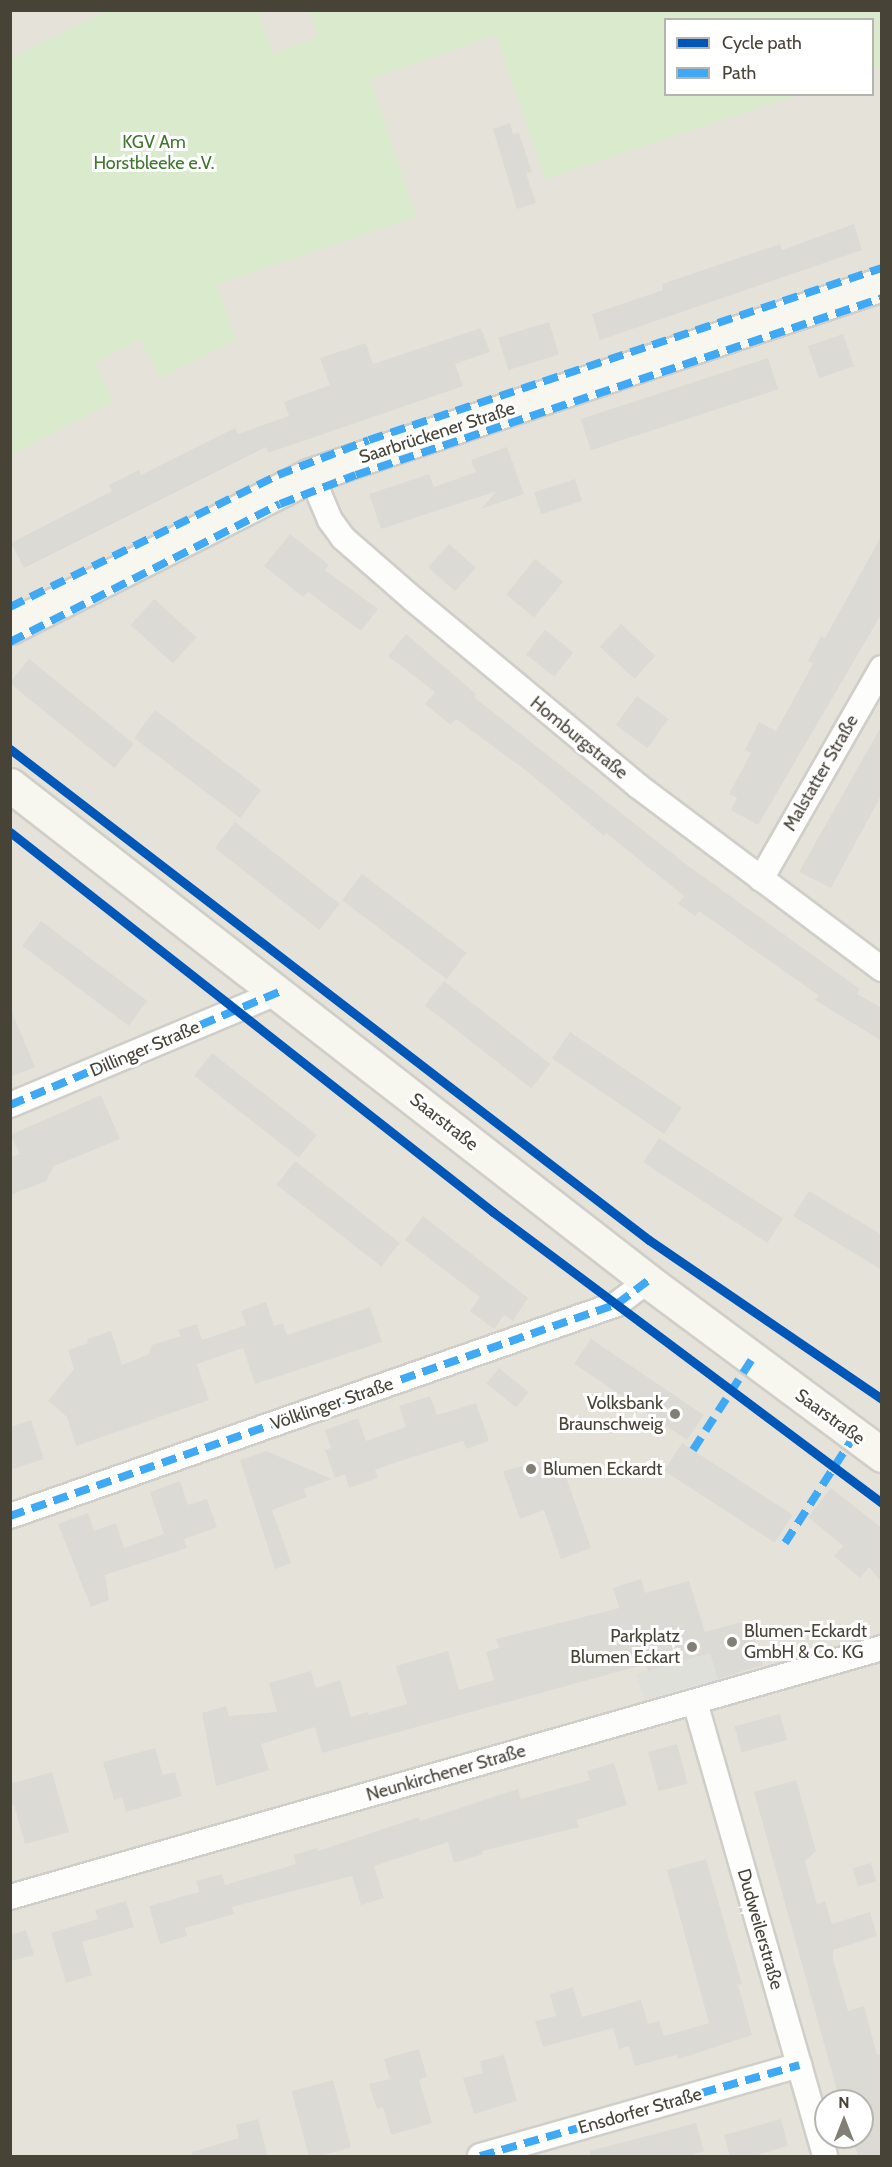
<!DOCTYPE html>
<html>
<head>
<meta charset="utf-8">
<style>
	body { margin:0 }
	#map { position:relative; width:892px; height:2167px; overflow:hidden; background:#f1f1ec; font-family:Cabin,sans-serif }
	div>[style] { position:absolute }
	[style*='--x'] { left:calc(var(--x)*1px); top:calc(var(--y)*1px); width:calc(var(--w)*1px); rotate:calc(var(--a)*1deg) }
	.residential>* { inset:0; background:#e5e3d9 }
	.green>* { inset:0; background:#daebcd }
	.parking>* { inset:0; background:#e0e0db }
	.building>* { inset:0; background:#dbdad4; transform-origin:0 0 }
	.roads { filter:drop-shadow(2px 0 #cfcec9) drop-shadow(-2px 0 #cfcec9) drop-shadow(0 2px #cfcec9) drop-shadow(0 -2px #cfcec9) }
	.street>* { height:24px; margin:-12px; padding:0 12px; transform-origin:12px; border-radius:12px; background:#fdfdfc }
	.secondary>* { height:33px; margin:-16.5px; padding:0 16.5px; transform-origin:16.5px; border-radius:16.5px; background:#f7f6ef }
	.quiet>* { height:8px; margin-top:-4px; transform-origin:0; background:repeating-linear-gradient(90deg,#3fa9f5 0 15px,transparent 0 23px) }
	.cycleway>* { height:9px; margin:-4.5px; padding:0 4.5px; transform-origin:4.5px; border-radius:4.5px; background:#0057b8 }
	.dots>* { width:16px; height:16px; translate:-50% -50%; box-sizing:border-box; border:3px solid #fff; border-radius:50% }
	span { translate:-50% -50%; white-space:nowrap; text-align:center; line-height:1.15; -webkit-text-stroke:6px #fff; paint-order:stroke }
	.park-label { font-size:18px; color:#3e772d }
	.street-label { font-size:18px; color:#474337 }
	.poi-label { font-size:18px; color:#474337 }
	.right { translate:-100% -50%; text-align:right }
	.left { translate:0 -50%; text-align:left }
	.frame { position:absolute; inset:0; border:12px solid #474337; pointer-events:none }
	.legend { position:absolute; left:664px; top:18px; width:210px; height:78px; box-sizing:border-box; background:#fff; border:2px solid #b5b4af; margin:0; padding:8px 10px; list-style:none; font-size:18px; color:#474337 }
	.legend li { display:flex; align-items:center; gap:12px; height:30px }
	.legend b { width:30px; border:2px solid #b5b4af }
	.north { position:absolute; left:814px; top:2089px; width:60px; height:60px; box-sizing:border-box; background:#fff; border:2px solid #b5b4af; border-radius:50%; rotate:0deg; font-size:16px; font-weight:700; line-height:24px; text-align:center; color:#474337 }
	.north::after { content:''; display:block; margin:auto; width:21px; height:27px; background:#828076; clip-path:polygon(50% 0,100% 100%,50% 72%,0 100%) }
</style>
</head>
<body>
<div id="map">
	<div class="residential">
		<div style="clip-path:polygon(evenodd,11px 11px,881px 11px,881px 2156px,11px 2156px,11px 11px,666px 20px,872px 20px,872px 94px,666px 94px,666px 20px,11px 11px,826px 2101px,862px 2101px,862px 2137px,826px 2137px,826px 2101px)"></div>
	</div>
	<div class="green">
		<div style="clip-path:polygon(107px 11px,258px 11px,273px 54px,318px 37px,309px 11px,881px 11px,881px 66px,873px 69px,872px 20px,666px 20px,666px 94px,798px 95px,545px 179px,496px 35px,370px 79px,416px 217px,216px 284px,236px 340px,160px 378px,140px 339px,95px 363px,113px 402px,11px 455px,11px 58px)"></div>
	</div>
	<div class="parking">
		<div style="clip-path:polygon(699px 1615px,718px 1679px,644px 1700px,636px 1674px,680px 1662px)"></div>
	</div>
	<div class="building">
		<div style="clip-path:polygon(510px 123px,513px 134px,519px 133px,532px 172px,526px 173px,536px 203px,517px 209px,493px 129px)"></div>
		<div style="clip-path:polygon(854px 224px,862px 250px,600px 340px,592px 314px,663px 290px,662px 284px,780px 244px,782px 250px)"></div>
		<div style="left:549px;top:322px;width:34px;height:53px;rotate:73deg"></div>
		<div style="clip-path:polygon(481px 328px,490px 352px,455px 364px,463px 386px,268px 453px,266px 447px,24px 568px,11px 543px,112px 491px,109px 485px,139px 470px,141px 475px,235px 428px,238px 434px,289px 416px,284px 402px,330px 385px,320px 358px,366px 343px,373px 364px)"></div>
		<div style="left:843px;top:334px;width:34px;height:37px;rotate:71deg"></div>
		<div style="left:768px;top:358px;width:33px;height:197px;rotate:72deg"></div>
		<div style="clip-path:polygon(507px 447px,524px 494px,481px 509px,497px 491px,381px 529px,369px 494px,429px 474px,434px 487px,476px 472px,471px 460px)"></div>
		<div style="left:575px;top:479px;width:23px;height:43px;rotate:72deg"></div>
		<div style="clip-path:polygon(290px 534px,329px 565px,325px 570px,378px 609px,361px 631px,308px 592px,303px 597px,264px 566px)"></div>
		<div style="clip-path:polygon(882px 535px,882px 613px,758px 825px,731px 810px,737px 798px,729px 794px,751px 753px,745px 750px,759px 722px,776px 731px,813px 664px,808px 661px,821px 636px,825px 638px)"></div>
		<div style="left:449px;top:544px;width:36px;height:31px;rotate:42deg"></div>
		<div style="left:535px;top:559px;width:36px;height:46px;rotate:39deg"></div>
		<div style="left:154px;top:599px;width:57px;height:35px;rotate:42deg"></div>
		<div style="left:621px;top:624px;width:47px;height:31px;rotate:43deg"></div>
		<div style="left:545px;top:630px;width:36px;height:31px;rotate:38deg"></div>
		<div style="clip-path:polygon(406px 634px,476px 694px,474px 697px,687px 865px,860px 989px,857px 994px,882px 1008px,882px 1041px,815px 1000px,818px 995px,699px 911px,695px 916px,678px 904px,684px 896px,606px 833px,604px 836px,528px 772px,456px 719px,451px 725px,425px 704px,435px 692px,388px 656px)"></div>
		<div style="left:29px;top:659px;width:135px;height:31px;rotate:39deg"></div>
		<div style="left:637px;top:696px;width:39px;height:36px;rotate:36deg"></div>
		<div style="left:155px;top:710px;width:133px;height:35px;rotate:37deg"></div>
		<div style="clip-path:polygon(882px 725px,882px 794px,831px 888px,799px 872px)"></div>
		<div style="left:235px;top:822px;width:133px;height:33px;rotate:38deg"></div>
		<div style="left:362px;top:874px;width:131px;height:33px;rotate:37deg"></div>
		<div style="left:41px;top:921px;width:133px;height:31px;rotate:37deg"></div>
		<div style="left:444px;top:981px;width:135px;height:31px;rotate:38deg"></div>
		<div style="clip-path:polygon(10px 1008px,35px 1067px,10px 1077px)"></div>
		<div style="left:570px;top:1032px;width:135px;height:32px;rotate:34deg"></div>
		<div style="left:212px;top:1053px;width:133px;height:29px;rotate:38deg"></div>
		<div style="clip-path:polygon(101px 1095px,120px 1139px,54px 1166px,46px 1181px,10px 1195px,10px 1158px,20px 1154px,10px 1135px)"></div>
		<div style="left:659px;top:1138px;width:148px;height:29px;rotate:33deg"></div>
		<div style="left:295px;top:1161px;width:133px;height:30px;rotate:38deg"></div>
		<div style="clip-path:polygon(809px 1191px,882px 1235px,882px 1270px,793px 1216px)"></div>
		<div style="clip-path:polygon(423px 1216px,528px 1298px,513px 1321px,504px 1315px,494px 1329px,470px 1311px,480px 1297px,405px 1240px)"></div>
		<div style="clip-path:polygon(266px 1302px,274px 1326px,283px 1323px,287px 1335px,370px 1307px,382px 1342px,255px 1384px,243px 1348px,197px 1364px,209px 1400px,76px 1446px,67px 1417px,48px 1401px,74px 1369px,68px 1350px,88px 1343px,87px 1339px,111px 1331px,122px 1365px,149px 1354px,152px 1345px,181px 1336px,178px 1330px,197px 1324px,202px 1340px,246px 1325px,241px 1311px)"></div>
		<div style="left:591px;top:1339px;width:136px;height:30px;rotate:34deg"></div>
		<div style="left:499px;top:1368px;width:38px;height:20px;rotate:39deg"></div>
		<div style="clip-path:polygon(430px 1396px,437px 1415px,476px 1403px,489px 1441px,466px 1449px,463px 1441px,400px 1461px,375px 1470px,378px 1478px,349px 1488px,345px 1474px,335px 1478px,325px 1450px,331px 1448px,325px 1430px,358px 1418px,366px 1441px,406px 1427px,399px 1406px)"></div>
		<div style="clip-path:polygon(31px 1420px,44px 1459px,10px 1470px,10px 1427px)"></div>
		<div style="left:682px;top:1443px;width:132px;height:33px;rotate:33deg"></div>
		<div style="clip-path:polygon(266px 1451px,332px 1479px,304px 1489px,307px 1497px,272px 1510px,291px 1563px,275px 1569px,240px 1460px)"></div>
		<div style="clip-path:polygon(559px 1457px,591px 1548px,561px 1559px,544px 1510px,520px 1519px,503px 1471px)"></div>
		<div style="clip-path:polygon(180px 1481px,188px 1505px,207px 1499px,217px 1527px,184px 1539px,187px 1548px,105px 1575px,109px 1600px,91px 1607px,58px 1524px,88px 1513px,94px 1531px,116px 1523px,124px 1548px,164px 1534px,150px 1492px)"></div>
		<div style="clip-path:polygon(831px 1488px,882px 1528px,882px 1583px,869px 1567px,860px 1578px,834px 1556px,843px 1546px,808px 1517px)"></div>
		<div style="clip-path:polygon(641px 1579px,645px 1593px,689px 1581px,705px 1632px,749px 1620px,763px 1665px,718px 1679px,710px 1653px,648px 1671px,646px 1664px,322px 1753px,315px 1727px,261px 1744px,269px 1770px,216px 1786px,202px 1713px,226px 1706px,229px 1716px,277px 1712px,269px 1683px,311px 1671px,316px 1688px,340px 1680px,351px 1717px,368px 1712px,369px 1715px,407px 1704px,396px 1666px,448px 1651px,459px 1690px,494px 1680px,486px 1652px,499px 1648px,496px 1639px,619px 1608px,613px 1588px)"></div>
		<div style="left:780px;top:1714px;width:27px;height:47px;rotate:75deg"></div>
		<div style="left:677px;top:1744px;width:41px;height:30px;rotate:75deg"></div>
		<div style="clip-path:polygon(155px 1748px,163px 1775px,175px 1772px,182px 1796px,126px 1812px,122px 1797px,114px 1800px,103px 1762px)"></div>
		<div style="clip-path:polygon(614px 1763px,627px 1805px,577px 1820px,579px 1827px,482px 1851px,483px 1854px,454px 1863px,448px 1842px,374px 1866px,384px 1898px,361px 1905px,352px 1876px,232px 1907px,234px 1914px,185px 1928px,187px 1936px,160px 1944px,149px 1906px,199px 1892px,196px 1881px,222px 1874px,225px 1885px,296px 1864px,294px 1855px,317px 1848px,318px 1851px,419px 1817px,420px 1821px,518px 1789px,521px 1799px,590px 1780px,587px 1771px)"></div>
		<div style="clip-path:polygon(52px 1772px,69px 1832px,25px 1844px,14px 1805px,10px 1806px,10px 1784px)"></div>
		<div style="clip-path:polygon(796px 1780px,816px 1851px,805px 1861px,817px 1904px,825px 1901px,832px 1924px,870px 1912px,877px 1936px,833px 1950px,833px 1959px,848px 2011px,864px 2006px,877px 2055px,882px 2054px,882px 2157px,858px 2157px,852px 2137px,862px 2137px,862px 2101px,840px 2101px,754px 1792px)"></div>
		<div style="clip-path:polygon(706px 1859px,742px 1984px,738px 1985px,752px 2035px,679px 2059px,677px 2055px,635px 2066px,629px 2046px,619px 2049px,613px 2028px,543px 2047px,535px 2021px,556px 2016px,550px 1994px,573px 1987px,582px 2017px,641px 2000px,648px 2024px,659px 2021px,664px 2036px,709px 2023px,667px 1870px)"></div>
		<div style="left:871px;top:1863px;width:19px;height:19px;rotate:74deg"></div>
		<div style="clip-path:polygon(126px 1901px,134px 1927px,82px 1942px,92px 1975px,66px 1983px,51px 1933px,98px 1919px,95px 1910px)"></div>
		<div style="clip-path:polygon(26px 1930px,34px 1955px,10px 1961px,10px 1935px)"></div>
		<div style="clip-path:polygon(419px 2049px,427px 2077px,419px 2080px,432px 2123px,391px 2135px,383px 2107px,377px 2109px,369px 2084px,390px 2079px,384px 2059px)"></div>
		<div style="clip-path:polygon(504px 2055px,517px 2101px,474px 2114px,463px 2078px,483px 2073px,480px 2061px)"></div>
		<div style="left:333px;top:2080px;width:70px;height:43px;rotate:75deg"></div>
		<div style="clip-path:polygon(258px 2119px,268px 2157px,193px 2157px,192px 2152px,239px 2138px,236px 2125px)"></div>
		<div style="clip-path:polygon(781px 2119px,788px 2146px,750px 2157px,730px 2157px,724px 2135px)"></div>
		<div style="clip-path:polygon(696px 2123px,704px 2151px,686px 2157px,590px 2157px,590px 2151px)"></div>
	</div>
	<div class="roads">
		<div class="street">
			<div style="--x:311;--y:475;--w:49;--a:67.1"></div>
			<div style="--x:330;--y:520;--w:22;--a:54"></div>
			<div style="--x:343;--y:538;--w:94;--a:41.1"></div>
			<div style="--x:414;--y:600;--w:291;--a:39.7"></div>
			<div style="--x:638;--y:786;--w:305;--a:36.9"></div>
			<div style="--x:761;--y:879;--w:243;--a:-60.2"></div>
			<div style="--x:10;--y:1105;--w:292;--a:-22.8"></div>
			<div style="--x:10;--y:1516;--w:643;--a:-19.25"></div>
			<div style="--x:617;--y:1304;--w:39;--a:-37"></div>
			<div style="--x:695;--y:1702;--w:472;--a:74"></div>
			<div style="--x:10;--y:1897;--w:907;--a:-15.94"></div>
			<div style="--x:480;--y:2156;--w:332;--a:-15.9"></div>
		</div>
		<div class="secondary">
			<div style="--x:10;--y:627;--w:337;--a:-26.8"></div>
			<div style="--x:311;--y:475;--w:602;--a:-18.5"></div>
			<div style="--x:10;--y:785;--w:808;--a:37.86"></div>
			<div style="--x:648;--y:1281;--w:292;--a:36.6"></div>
		</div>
	</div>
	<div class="quiet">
		<div style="--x:10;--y:607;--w:299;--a:-26.2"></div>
		<div style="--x:278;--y:475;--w:97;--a:-21"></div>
		<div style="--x:369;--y:440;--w:541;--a:-18.54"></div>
		<div style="--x:10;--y:642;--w:303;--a:-27.1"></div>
		<div style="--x:280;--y:504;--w:81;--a:-20.9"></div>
		<div style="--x:356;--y:475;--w:555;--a:-18.6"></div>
		<div style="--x:10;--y:1105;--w:292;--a:-22.8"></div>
		<div style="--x:693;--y:1450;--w:108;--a:-57"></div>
		<div style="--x:10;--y:1516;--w:643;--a:-19.25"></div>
		<div style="--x:617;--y:1304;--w:39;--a:-37"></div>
		<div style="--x:785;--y:1543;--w:129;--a:-57.1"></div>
		<div style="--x:480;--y:2156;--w:332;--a:-15.9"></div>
	</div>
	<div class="cycleway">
		<div style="--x:10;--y:749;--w:806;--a:37.54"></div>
		<div style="--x:649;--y:1240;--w:282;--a:34.3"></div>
		<div style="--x:10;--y:832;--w:615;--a:38.19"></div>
		<div style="--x:493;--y:1212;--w:486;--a:36.8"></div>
	</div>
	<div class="dots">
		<div style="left:675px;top:1414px;background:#828076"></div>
		<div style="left:531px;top:1469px;background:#828076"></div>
		<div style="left:732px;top:1642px;background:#828076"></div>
		<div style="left:692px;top:1647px;background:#828076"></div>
	</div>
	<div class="park-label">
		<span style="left:154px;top:153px">KGV Am<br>Horstbleeke e.V.</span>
	</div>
	<div class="street-label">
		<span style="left:437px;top:433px;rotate:-18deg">Saarbrückener Straße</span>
		<span style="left:579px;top:738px;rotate:39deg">Homburgstraße</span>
		<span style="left:821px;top:773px;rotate:-60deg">Malstatter Straße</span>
		<span style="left:145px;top:1049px;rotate:-23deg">Dillinger Straße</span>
		<span style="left:444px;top:1122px;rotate:38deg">Saarstraße</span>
		<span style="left:332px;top:1404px;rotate:-19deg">Völklinger Straße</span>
		<span style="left:830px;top:1417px;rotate:36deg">Saarstraße</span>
		<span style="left:446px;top:1773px;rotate:-16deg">Neunkirchener Straße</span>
		<span style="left:760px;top:1929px;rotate:74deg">Dudweilerstraße</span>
		<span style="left:640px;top:2111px;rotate:-16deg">Ensdorfer Straße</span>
	</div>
	<div class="poi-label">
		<span class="right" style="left:663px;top:1414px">Volksbank<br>Braunschweig</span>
		<span class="left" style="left:543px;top:1469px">Blumen Eckardt</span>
		<span class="left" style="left:744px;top:1642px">Blumen-Eckardt<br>GmbH &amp; Co. KG</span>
		<span class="right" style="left:680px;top:1647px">Parkplatz<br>Blumen Eckart</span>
	</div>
	<div class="frame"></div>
	<ul class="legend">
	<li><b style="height:8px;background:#0057b8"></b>Cycle path</li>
	<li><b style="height:8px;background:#3fa9f5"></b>Path</li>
	</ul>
	<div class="north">N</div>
</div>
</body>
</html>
